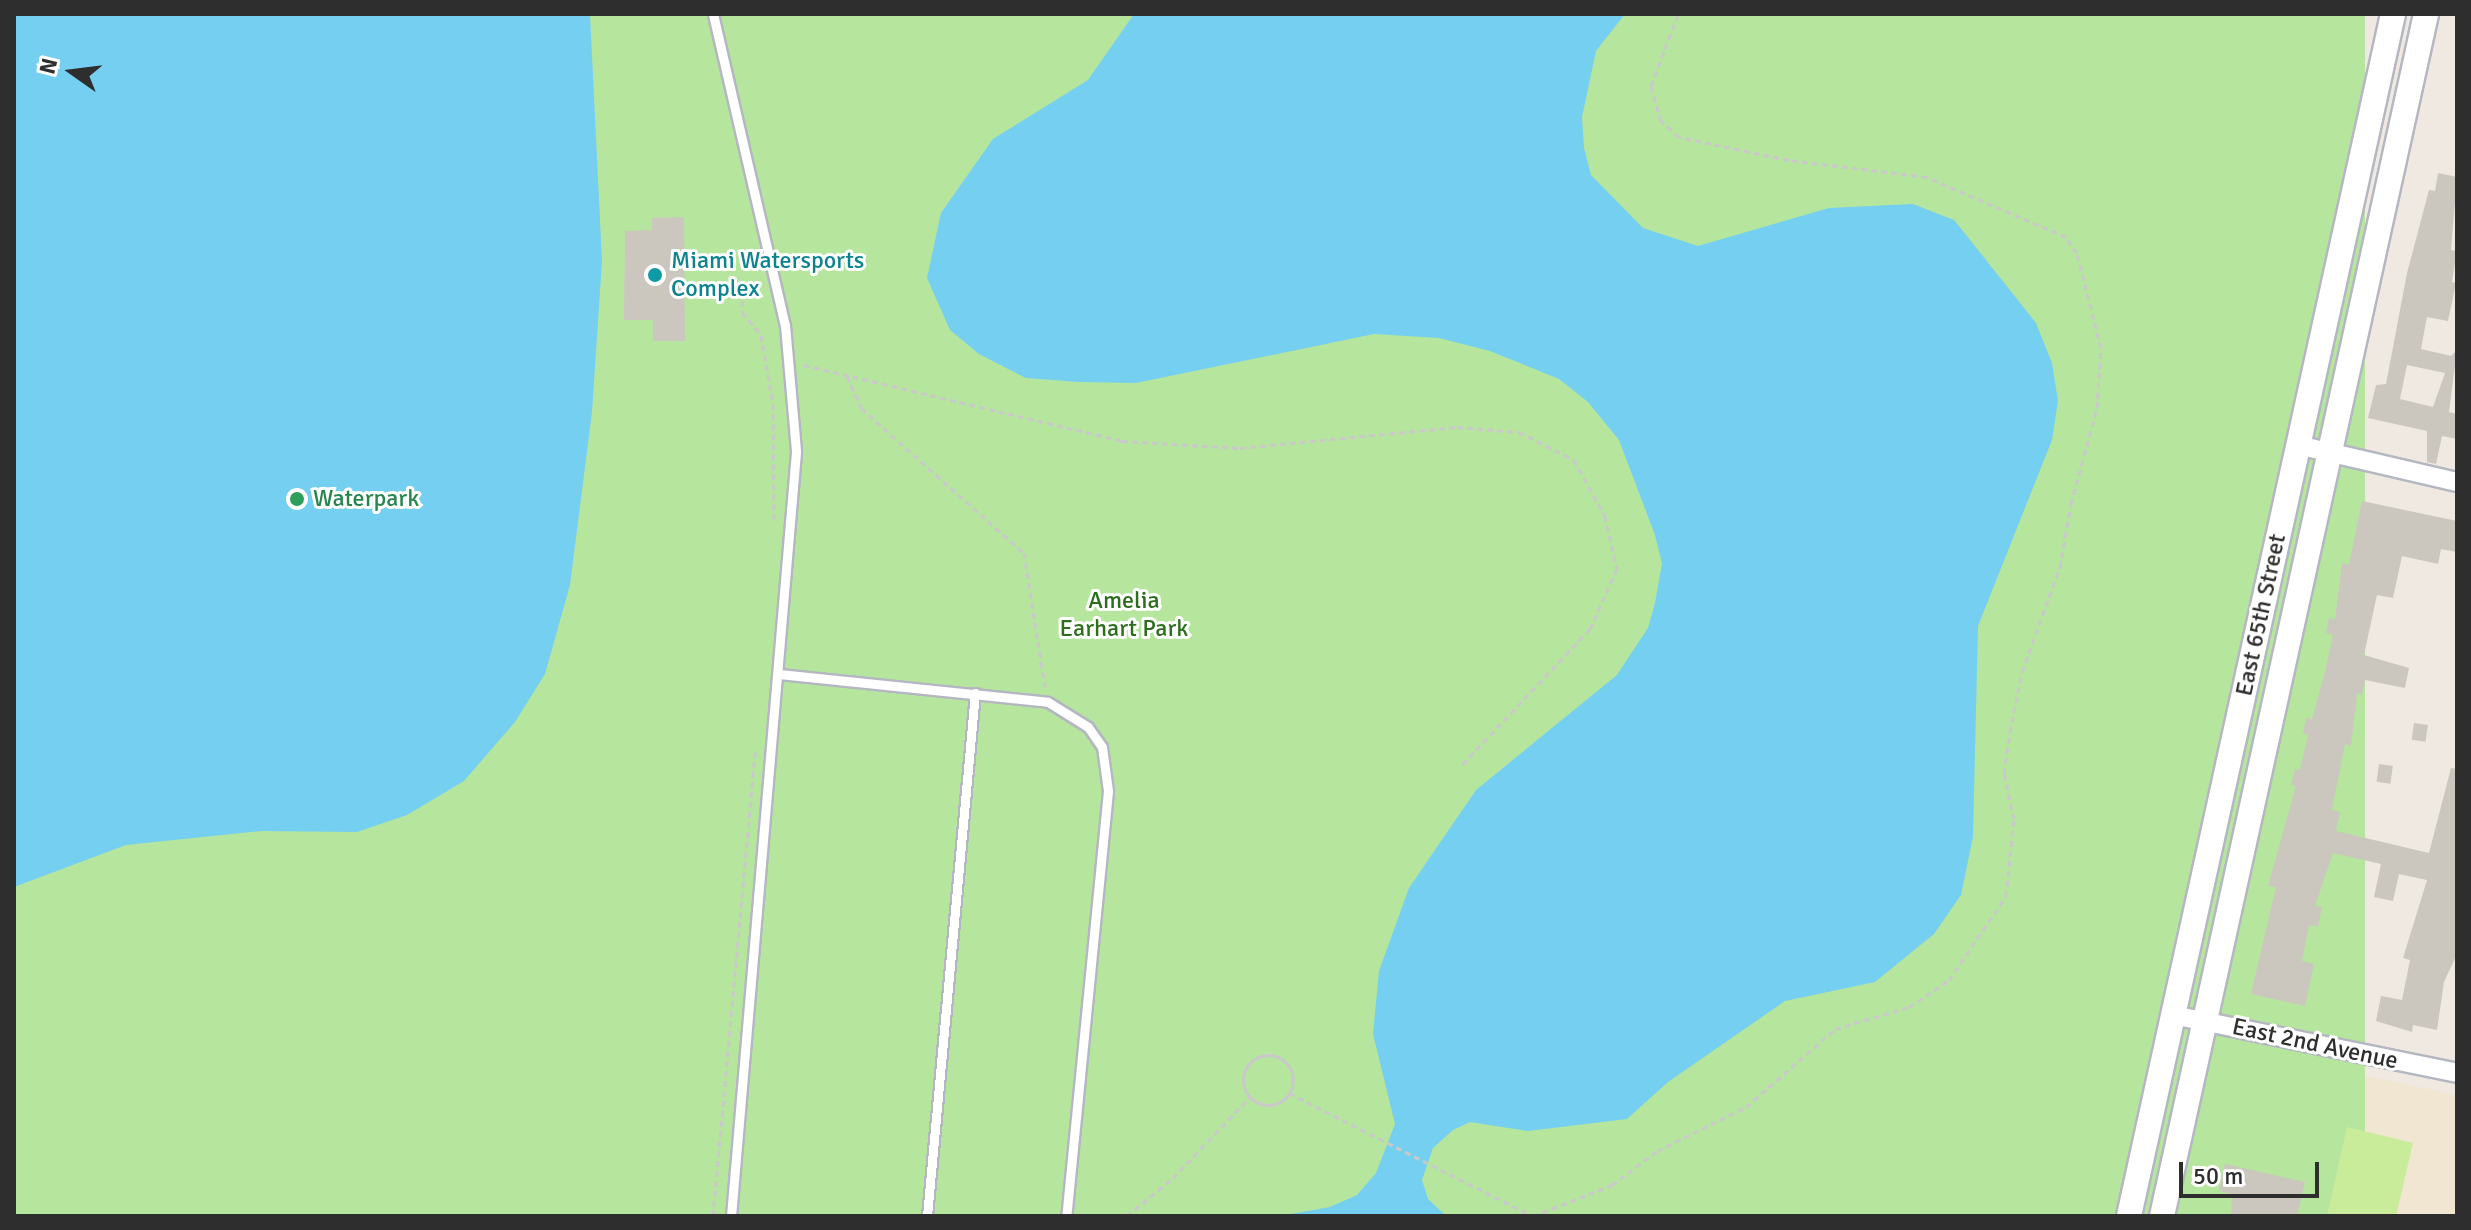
<!DOCTYPE html>
<html>
<head>
<meta charset="utf-8">
<style>
	body { margin:0 }
	#map { position:relative; width:2471px; height:1230px; overflow:hidden; background:#efe9e1; font-family:Signika,sans-serif }
	div>[style] { position:absolute }
	[style*='--x'] { left:calc(var(--x)*1px); top:calc(var(--y)*1px); width:calc(var(--w)*1px); rotate:calc(var(--a)*1deg) }
	.education>* { inset:0; background:#f0e6d1 }
	.green>* { inset:0; background:#b6e59e; transform-origin:0 0 }
	.pitch>* { inset:0; background:#c9ec9a }
	.water>* { inset:0; background:#75cff0 }
	.building>* { inset:0; background:#cbc7bf; transform-origin:0 0 }
	.path>* { height:3px; margin-top:-1.5px; transform-origin:0; background:repeating-linear-gradient(90deg,#c9c9c9 0 6px,transparent 0 10px) }
	.path>.ring { margin:-1.5px; padding:0; box-sizing:content-box; background:none; border:3px solid #c9c9c9; border-radius:50% }
	.roads { filter:drop-shadow(2px 0 #b4b7c1) drop-shadow(-2px 0 #b4b7c1) drop-shadow(0 2px #b4b7c1) drop-shadow(0 -2px #b4b7c1) }
	.lane>* { height:9px; margin:-4.5px; padding:0 4.5px; transform-origin:4.5px; border-radius:4.5px; background:#fff }
	.street>* { height:18px; margin:-9px; padding:0 9px; transform-origin:9px; border-radius:9px; background:#fff }
	.secondary>* { height:24px; margin:-12px; padding:0 12px; transform-origin:12px; border-radius:12px; background:#fff }
	.dots>* { width:22px; height:22px; translate:-50% -50%; box-sizing:border-box; border:4px solid #fff; border-radius:50% }
	span { translate:-50% -50%; white-space:nowrap; text-align:center; line-height:1.15; -webkit-text-stroke:6px #fff; paint-order:stroke }
	.culture-label { font-size:24px; color:#0d838f }
	.left { translate:0 -50%; text-align:left }
	.leisure-label { font-size:24px; color:#27864d }
	.park-label { font-size:24px; color:#2c6e1b }
	.street-label { font-size:24px; color:#2e2e2e }
	.frame { position:absolute; inset:0; border:16px solid #2e2e2e; pointer-events:none }
	.north { position:absolute; left:32px; top:32px; width:80px; height:80px; -webkit-text-stroke:6px #fff; paint-order:stroke; rotate:284deg; font-size:22px; font-weight:700; line-height:32px; text-align:center; color:#2e2e2e }
	.north::after { content:''; display:block; margin:auto; width:28px; height:36px; background:#2e2e2e; clip-path:polygon(50% 0,100% 100%,50% 72%,0 100%) }
	.scale { position:absolute; left:2179px; top:1162px; width:140px; height:36px; box-sizing:border-box; border:4px solid #2e2e2e; border-top:0; padding-left:10px; font-size:24px; line-height:28px; white-space:nowrap; color:#2e2e2e; -webkit-text-stroke:6px #fff; paint-order:stroke }
</style>
</head>
<body>
<div id="map">
	<div class="education">
		<div style="clip-path:polygon(2242px 1050px,2457px 1095px,2457px 1216px,2195px 1216px,2228px 1063px)"></div>
	</div>
	<div class="green">
		<div style="left:14px;top:14px;width:2351px;height:1202px"></div>
	</div>
	<div class="pitch">
		<div style="clip-path:polygon(2347px 1127px,2413px 1143px,2396px 1216px,2327px 1216px)"></div>
	</div>
	<div class="water">
		<div style="clip-path:polygon(14px 14px,590px 14px,602px 261px,592px 412px,570px 585px,545px 674px,515px 722px,464px 781px,407px 815px,357px 832px,262px 831px,126px 845px,14px 887px)"></div>
		<div style="clip-path:polygon(1134px 14px,1625px 14px,1596px 51px,1582px 117px,1584px 148px,1591px 175px,1643px 228px,1698px 246px,1829px 208px,1913px 204px,1954px 220px,1963px 231px,2036px 323px,2052px 363px,2058px 401px,2052px 440px,1978px 626px,1973px 837px,1961px 895px,1934px 934px,1875px 982px,1785px 1001px,1668px 1082px,1627px 1119px,1528px 1131px,1470px 1122px,1453px 1130px,1433px 1148px,1422px 1180px,1428px 1199px,1446px 1216px,1280px 1216px,1330px 1207px,1357px 1195px,1376px 1173px,1395px 1124px,1373px 1034px,1379px 971px,1409px 888px,1476px 790px,1617px 675px,1648px 628px,1655px 603px,1662px 563px,1655px 535px,1619px 440px,1588px 402px,1559px 379px,1490px 351px,1439px 338px,1374px 334px,1136px 383px,1079px 382px,1026px 378px,979px 354px,950px 330px,927px 278px,941px 213px,993px 139px,1088px 80px)"></div>
	</div>
	<div class="building">
		<div style="clip-path:polygon(evenodd,2438px 173px,2457px 177px,2451px 250px,2457px 251px,2452px 282px,2456px 283px,2448px 321px,2427px 317px,2421px 349px,2451px 356px,2457px 350px,2449px 412px,2457px 414px,2457px 439px,2442px 436px,2436px 464px,2427px 462px,2427px 431px,2368px 418px,2376px 385px,2386px 384px,2407px 273px,2429px 190px,2435px 191px,2438px 173px,2407px 365px,2445px 373px,2433px 407px,2400px 399px,2407px 365px)"></div>
		<div style="clip-path:polygon(684px 217px,685px 341px,653px 341px,653px 320px,624px 320px,625px 231px,652px 230px,652px 218px)"></div>
		<div style="clip-path:polygon(2362px 501px,2457px 521px,2457px 552px,2441px 549px,2438px 564px,2402px 556px,2393px 598px,2377px 595px,2364px 655px,2409px 668px,2405px 688px,2365px 680px,2362px 694px,2357px 693px,2351px 746px,2345px 744px,2332px 810px,2340px 812px,2336px 831px,2429px 853px,2451px 768px,2457px 769px,2457px 954px,2444px 982px,2437px 1030px,2413px 1025px,2412px 1032px,2376px 1021px,2381px 996px,2402px 1000px,2410px 960px,2403px 958px,2427px 880px,2399px 874px,2393px 901px,2374px 897px,2381px 864px,2333px 853px,2315px 906px,2322px 907px,2318px 927px,2309px 925px,2302px 961px,2314px 964px,2305px 1006px,2251px 994px,2276px 887px,2268px 886px,2296px 786px,2291px 785px,2295px 769px,2300px 770px,2308px 735px,2303px 733px,2306px 718px,2312px 719px,2325px 672px,2333px 635px,2326px 633px,2329px 618px,2335px 619px,2342px 563px,2349px 565px)"></div>
		<div style="left:2414px;top:723px;width:14px;height:17px;rotate:8deg"></div>
		<div style="left:2379px;top:764px;width:14px;height:18px;rotate:8deg"></div>
		<div style="clip-path:polygon(2225px 1164px,2305px 1182px,2297px 1216px,2231px 1216px,2232px 1194px,2219px 1191px)"></div>
	</div>
	<div class="path">
		<div style="--x:744;--y:281;--w:31;--a:94"></div>
		<div style="--x:742;--y:312;--w:30;--a:50"></div>
		<div style="--x:761;--y:335;--w:70;--a:80.1"></div>
		<div style="--x:773;--y:404;--w:119;--a:89.5"></div>
		<div style="--x:804;--y:365;--w:327;--a:13.4"></div>
		<div style="--x:1122;--y:441;--w:118;--a:3.4"></div>
		<div style="--x:1240;--y:448;--w:218;--a:-5.5"></div>
		<div style="--x:1457;--y:427;--w:62;--a:4.6"></div>
		<div style="--x:1519;--y:432;--w:62;--a:27"></div>
		<div style="--x:1574;--y:460;--w:64;--a:61"></div>
		<div style="--x:1605;--y:516;--w:54;--a:77.2"></div>
		<div style="--x:1617;--y:569;--w:66;--a:114.2"></div>
		<div style="--x:1590;--y:629;--w:190;--a:133.3"></div>
		<div style="--x:847;--y:376;--w:35;--a:66"></div>
		<div style="--x:861;--y:408;--w:218;--a:41.7"></div>
		<div style="--x:1024;--y:553;--w:136;--a:81.1"></div>
		<div class="ring" style="left:1243px;top:1055px;width:47px;height:47px"></div>
		<div style="--x:1289;--y:1093;--w:273;--a:26.8"></div>
		<div style="--x:1533;--y:1216;--w:85;--a:-21.4"></div>
		<div style="--x:1612;--y:1185;--w:56;--a:-37.1"></div>
		<div style="--x:1657;--y:1151;--w:99;--a:-26.3"></div>
		<div style="--x:1746;--y:1107;--w:118;--a:-41.2"></div>
		<div style="--x:1835;--y:1029;--w:77;--a:-16.6"></div>
		<div style="--x:1909;--y:1007;--w:48;--a:-34"></div>
		<div style="--x:1949;--y:980;--w:102;--a:-55.8"></div>
		<div style="--x:2006;--y:896;--w:77;--a:-84.1"></div>
		<div style="--x:2014;--y:819;--w:47;--a:-102.3"></div>
		<div style="--x:2004;--y:773;--w:41;--a:-81.7"></div>
		<div style="--x:2010;--y:732;--w:61;--a:-78.7"></div>
		<div style="--x:2022;--y:672;--w:112;--a:-70.1"></div>
		<div style="--x:2060;--y:567;--w:64;--a:-80.1"></div>
		<div style="--x:2071;--y:504;--w:99;--a:-74.8"></div>
		<div style="--x:2097;--y:408;--w:60;--a:-86.2"></div>
		<div style="--x:2101;--y:348;--w:98;--a:-104.2"></div>
		<div style="--x:2077;--y:253;--w:19;--a:-125"></div>
		<div style="--x:2066;--y:237;--w:151;--a:-156.7"></div>
		<div style="--x:1927;--y:177;--w:139;--a:-173"></div>
		<div style="--x:1789;--y:160;--w:112;--a:-168.2"></div>
		<div style="--x:1679;--y:137;--w:24;--a:-138"></div>
		<div style="--x:1661;--y:121;--w:36;--a:-106"></div>
		<div style="--x:1651;--y:86;--w:77;--a:-69.4"></div>
		<div style="--x:713;--y:1216;--w:468;--a:-84.8"></div>
		<div style="--x:1127;--y:1216;--w:60;--a:-39.6"></div>
		<div style="--x:1173;--y:1178;--w:112;--a:-46.5"></div>
	</div>
	<div class="roads">
		<div class="lane">
			<div style="--x:713;--y:14;--w:319;--a:77"></div>
			<div style="--x:785;--y:325;--w:127;--a:85"></div>
			<div style="--x:796;--y:452;--w:767;--a:94.86"></div>
			<div style="--x:779;--y:674;--w:270;--a:5.9"></div>
			<div style="--x:1048;--y:702;--w:47;--a:32"></div>
			<div style="--x:1088;--y:727;--w:24;--a:55"></div>
			<div style="--x:1102;--y:747;--w:44;--a:82.2"></div>
			<div style="--x:1108;--y:791;--w:427;--a:95.6"></div>
			<div style="--x:927;--y:1216;--w:525;--a:-84.76"></div>
		</div>
		<div class="street">
			<div style="--x:2298;--y:445;--w:163;--a:13.1"></div>
			<div style="--x:2173;--y:1015;--w:290;--a:11.5"></div>
		</div>
		<div class="secondary">
			<div style="--x:2129;--y:1216;--w:1231;--a:-77.61"></div>
			<div style="--x:2162;--y:1216;--w:1231;--a:-77.61"></div>
		</div>
	</div>
	<div class="dots">
		<div style="left:655px;top:275px;background:#0f9aa8"></div>
		<div style="left:297px;top:499px;background:#2e9e5b"></div>
	</div>
	<div class="culture-label">
		<span class="left" style="left:671px;top:275px">Miami Watersports<br>Complex</span>
	</div>
	<div class="leisure-label">
		<span class="left" style="left:313px;top:499px">Waterpark</span>
	</div>
	<div class="park-label">
		<span style="left:1124px;top:615px">Amelia<br>Earhart Park</span>
	</div>
	<div class="street-label">
		<span style="left:2261px;top:615px;rotate:-78deg">East 65th Street</span>
		<span style="left:2315px;top:1044px;rotate:12deg">East 2nd Avenue</span>
	</div>
	<div class="frame"></div>
	<div class="north">N</div>
	<div class="scale">50 m</div>
</div>
</body>
</html>
